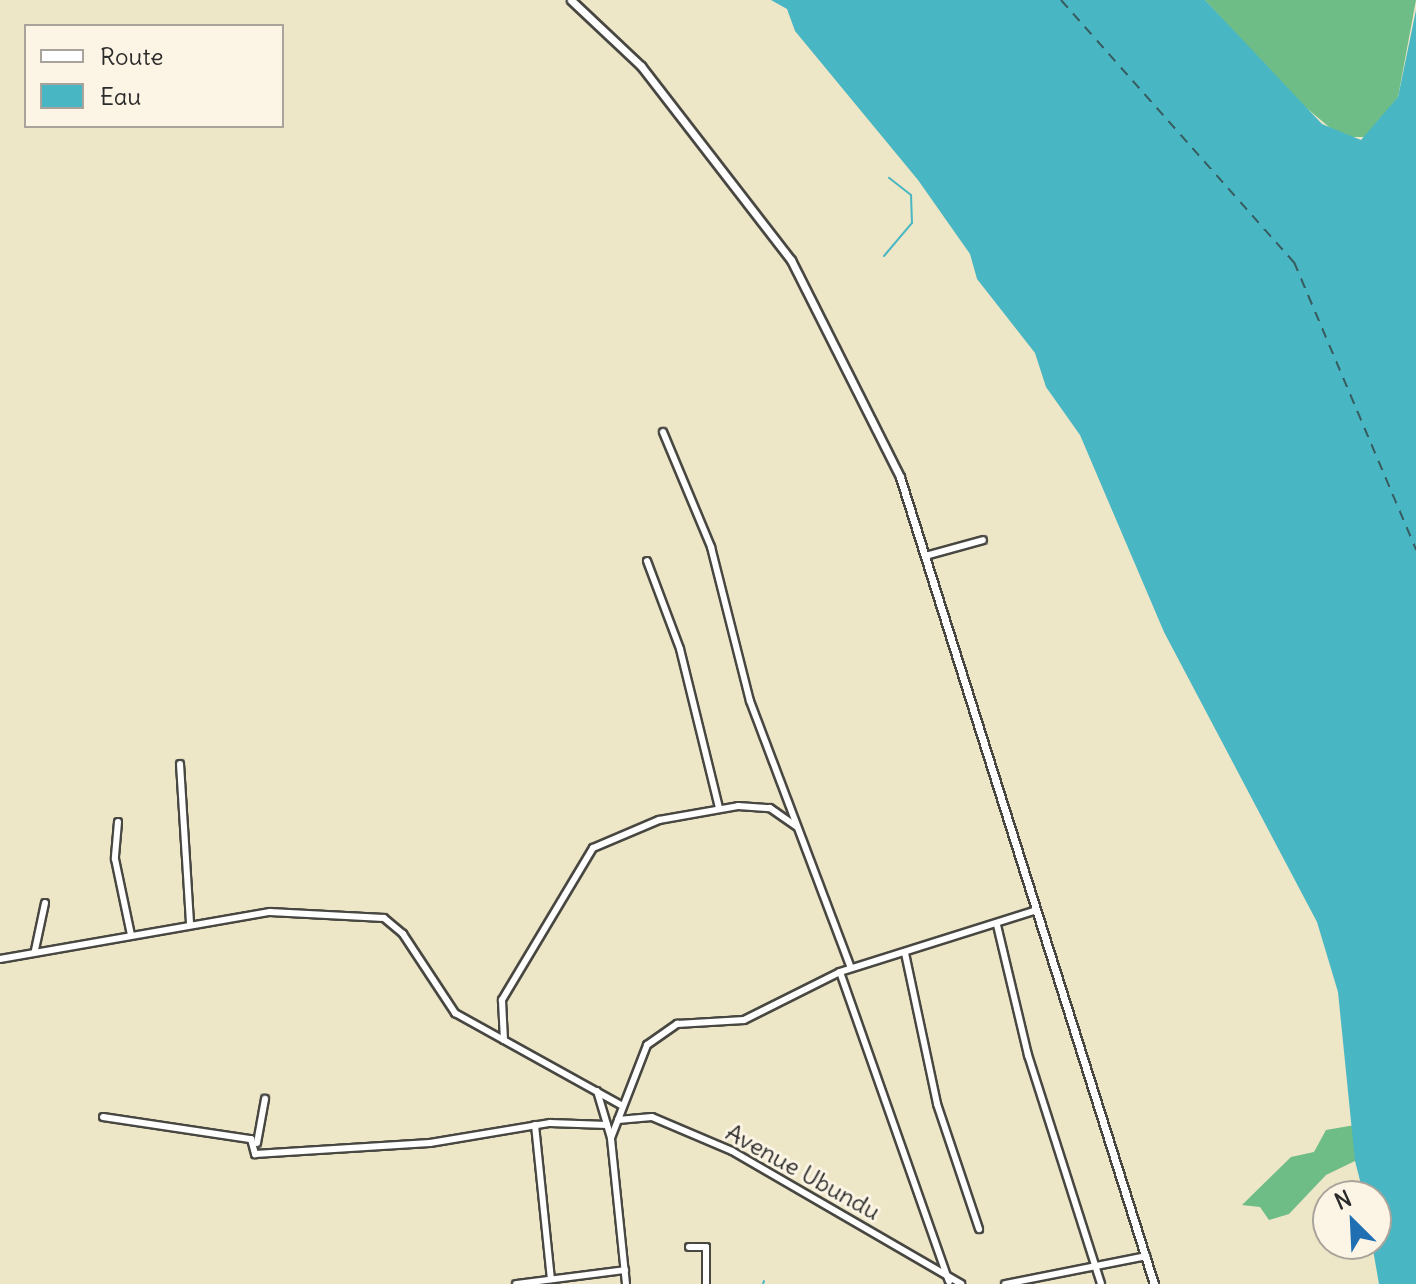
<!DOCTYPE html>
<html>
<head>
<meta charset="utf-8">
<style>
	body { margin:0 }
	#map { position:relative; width:1416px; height:1284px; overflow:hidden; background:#ede6c7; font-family:Delius,sans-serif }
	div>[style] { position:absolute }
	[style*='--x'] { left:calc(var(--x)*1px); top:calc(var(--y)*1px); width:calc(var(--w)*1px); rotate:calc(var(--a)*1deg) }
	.forest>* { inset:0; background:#6ebc86 }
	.water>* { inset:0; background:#49b7c3 }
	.stream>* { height:2px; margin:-1px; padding:0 1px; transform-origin:1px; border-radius:1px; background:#49b7c3 }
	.ferry>* { height:2px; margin-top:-1px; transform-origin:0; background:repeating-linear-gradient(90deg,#365c60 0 10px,transparent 0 18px) }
	.roads { filter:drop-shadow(2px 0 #484742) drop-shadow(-2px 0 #484742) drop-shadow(0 2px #484742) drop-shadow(0 -2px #484742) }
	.minor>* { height:6px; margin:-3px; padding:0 3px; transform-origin:3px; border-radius:3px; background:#fff }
	.tertiary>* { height:7px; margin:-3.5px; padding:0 3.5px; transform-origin:3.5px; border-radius:3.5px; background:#fff }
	span { translate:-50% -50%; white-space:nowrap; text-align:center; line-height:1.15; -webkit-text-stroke:6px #fcf5e5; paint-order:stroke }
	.street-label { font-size:24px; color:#2b2b2b }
	.legend { position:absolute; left:24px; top:24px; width:260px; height:104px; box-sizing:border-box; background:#fcf5e5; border:2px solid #a8a49b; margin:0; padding:10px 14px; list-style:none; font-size:24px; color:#2b2b2b }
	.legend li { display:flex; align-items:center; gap:16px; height:40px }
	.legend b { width:40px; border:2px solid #a8a49b }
	.north { position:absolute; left:1312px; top:1180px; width:80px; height:80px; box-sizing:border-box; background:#fcf5e5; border:2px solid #a8a49b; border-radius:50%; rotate:336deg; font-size:22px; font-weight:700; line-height:32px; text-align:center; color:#2b2b2b }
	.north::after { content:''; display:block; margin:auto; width:28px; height:36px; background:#1f6fb2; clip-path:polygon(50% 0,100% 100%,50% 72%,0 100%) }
</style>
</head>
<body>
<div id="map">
	<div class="forest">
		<div style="clip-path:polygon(1205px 0,1416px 0,1398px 97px,1368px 137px,1341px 137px,1297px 100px)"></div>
		<div style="clip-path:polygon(1355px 1125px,1355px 1161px,1326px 1175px,1289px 1214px,1269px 1220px,1260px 1207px,1242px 1205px,1291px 1157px,1314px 1152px,1326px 1130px)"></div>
	</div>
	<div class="water">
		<div style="clip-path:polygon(771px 0,1205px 0,1322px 124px,1361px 140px,1398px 97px,1416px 10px,1416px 1284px,1379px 1284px,1372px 1244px,1376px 1196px,1364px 1196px,1355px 1161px,1338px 992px,1317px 922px,1164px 632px,1080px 435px,1046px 387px,1035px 353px,977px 279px,970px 254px,918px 180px,795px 31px,787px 9px)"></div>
	</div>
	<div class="stream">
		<div style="--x:884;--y:256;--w:43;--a:-49.7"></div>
		<div style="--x:912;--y:223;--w:28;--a:-92"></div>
		<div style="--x:911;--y:195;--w:28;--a:-142"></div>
		<div style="--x:763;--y:1284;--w:3;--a:-72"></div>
	</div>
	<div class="ferry">
		<div style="--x:1061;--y:0;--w:351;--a:48.4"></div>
		<div style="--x:1294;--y:262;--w:313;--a:67"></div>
	</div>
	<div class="roads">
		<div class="minor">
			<div style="--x:663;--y:432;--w:125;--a:67.3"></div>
			<div style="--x:711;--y:547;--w:159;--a:75.8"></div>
			<div style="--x:750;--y:701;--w:285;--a:69.3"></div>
			<div style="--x:925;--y:556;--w:60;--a:-15.4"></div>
			<div style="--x:647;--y:561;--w:94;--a:69.4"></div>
			<div style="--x:680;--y:649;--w:164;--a:76.2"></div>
			<div style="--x:180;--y:764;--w:161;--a:86.4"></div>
			<div style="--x:118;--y:822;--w:37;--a:95"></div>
			<div style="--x:115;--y:859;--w:78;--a:78.1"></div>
			<div style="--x:997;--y:925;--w:134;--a:76.6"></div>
			<div style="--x:1028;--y:1055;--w:240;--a:72.3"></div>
			<div style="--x:35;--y:950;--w:48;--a:-78"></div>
			<div style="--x:905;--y:953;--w:154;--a:78"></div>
			<div style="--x:937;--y:1104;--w:132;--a:71.4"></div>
			<div style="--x:0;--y:959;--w:274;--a:-9.9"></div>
			<div style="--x:270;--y:912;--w:114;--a:3"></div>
			<div style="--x:384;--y:918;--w:25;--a:40"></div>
			<div style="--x:403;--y:934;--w:95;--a:56.6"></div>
			<div style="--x:455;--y:1013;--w:192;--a:29"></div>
			<div style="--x:840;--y:972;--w:328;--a:70.6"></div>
			<div style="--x:504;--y:1040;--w:40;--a:-92.9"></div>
			<div style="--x:502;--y:1000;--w:177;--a:-59.1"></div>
			<div style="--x:593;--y:848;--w:72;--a:-23"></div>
			<div style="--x:659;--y:820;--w:80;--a:-10"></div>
			<div style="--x:738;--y:806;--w:32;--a:4"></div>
			<div style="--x:770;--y:808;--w:32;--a:35"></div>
			<div style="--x:597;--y:1091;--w:49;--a:73.4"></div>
			<div style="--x:103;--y:1117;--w:150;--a:8.5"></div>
			<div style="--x:251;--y:1139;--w:16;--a:75"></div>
			<div style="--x:255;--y:1154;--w:175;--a:-3.6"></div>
			<div style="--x:430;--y:1143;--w:122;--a:-9.5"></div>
			<div style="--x:550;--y:1123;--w:57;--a:2"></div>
			<div style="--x:618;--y:1120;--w:34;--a:-5"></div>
			<div style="--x:652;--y:1117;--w:87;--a:23"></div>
			<div style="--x:732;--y:1151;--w:265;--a:30.1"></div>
			<div style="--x:535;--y:1125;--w:155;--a:84.1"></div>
			<div style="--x:257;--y:1143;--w:45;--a:-79.7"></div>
			<div style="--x:689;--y:1247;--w:17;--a:0"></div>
			<div style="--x:706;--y:1247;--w:37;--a:90"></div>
			<div style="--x:516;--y:1284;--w:110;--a:-7.3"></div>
			<div style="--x:626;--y:1284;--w:147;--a:-95.9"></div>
			<div style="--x:611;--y:1138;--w:100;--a:-68.8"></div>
			<div style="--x:647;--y:1045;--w:37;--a:-35"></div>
			<div style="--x:677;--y:1024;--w:67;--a:-3.4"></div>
			<div style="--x:744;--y:1020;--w:107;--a:-26.6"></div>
			<div style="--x:840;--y:972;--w:203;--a:-17.5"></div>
			<div style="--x:1005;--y:1284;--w:144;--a:-11.2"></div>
		</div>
		<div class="tertiary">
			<div style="--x:571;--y:0;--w:96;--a:43.3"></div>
			<div style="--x:641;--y:66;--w:245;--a:52.3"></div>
			<div style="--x:791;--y:260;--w:243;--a:63.3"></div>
			<div style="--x:900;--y:477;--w:846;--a:72.53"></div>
		</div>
	</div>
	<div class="street-label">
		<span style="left:803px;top:1172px;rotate:29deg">Avenue Ubundu</span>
	</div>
	<ul class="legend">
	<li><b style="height:10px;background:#fff"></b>Route</li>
	<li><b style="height:22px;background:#49b7c3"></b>Eau</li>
	</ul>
	<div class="north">N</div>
</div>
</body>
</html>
